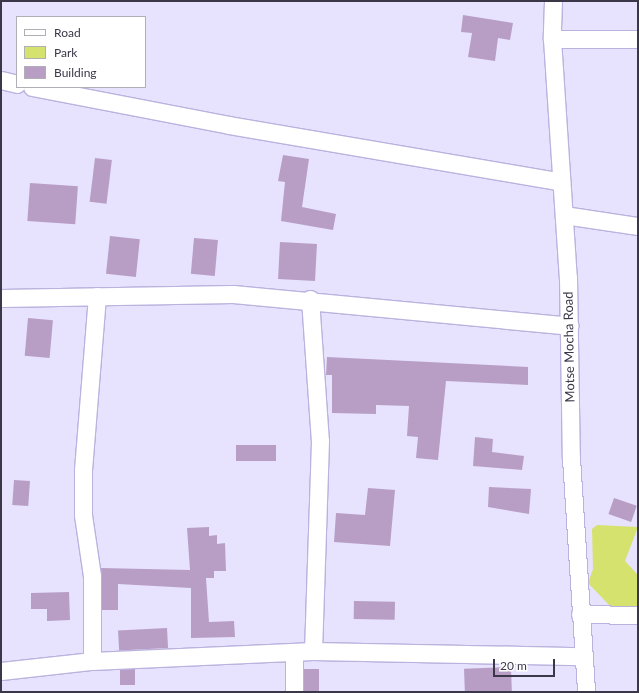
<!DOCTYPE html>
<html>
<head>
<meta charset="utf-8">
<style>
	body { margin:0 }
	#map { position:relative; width:639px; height:693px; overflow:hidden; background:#e7e2fe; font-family:Lato,sans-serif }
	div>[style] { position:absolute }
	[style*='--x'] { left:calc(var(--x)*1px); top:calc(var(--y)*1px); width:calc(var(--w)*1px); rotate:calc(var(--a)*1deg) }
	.green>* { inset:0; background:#d5e26e }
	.building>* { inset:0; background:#b89ec5; transform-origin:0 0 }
	.roads { filter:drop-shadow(1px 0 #bbb2de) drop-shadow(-1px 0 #bbb2de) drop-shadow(0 1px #bbb2de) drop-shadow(0 -1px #bbb2de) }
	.minor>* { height:17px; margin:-8.5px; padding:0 8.5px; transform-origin:8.5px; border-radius:8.5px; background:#fff }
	span { translate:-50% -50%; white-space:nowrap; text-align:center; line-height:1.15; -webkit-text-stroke:3.5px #fff; paint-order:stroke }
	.street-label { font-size:13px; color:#3b3749 }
	.frame { position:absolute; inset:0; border:2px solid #3b3749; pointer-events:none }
	.legend { position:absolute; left:16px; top:16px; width:130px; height:72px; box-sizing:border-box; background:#fff; border:1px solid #b1afb6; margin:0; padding:5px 7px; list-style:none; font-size:12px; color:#3b3749 }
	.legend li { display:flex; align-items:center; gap:8px; height:20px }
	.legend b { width:20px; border:1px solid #b1afb6 }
	.scale { position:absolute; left:493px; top:659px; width:62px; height:18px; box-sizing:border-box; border:2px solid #3b3749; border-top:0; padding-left:5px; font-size:12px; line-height:14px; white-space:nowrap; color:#3b3749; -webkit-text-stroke:3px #fff; paint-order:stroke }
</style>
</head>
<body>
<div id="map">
	<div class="green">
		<div style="clip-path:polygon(597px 525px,638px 527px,625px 561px,638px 575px,638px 608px,610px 606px,588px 583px,593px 569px,592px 529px)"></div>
	</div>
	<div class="building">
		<div style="clip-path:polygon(463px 15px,513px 23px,510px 40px,498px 38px,495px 61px,468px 57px,472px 33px,461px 32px)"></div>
		<div style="clip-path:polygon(283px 155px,309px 159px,302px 207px,336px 214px,333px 230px,281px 221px,285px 182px,278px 181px)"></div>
		<div style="left:95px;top:158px;width:17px;height:44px;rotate:7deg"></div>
		<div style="left:30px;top:183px;width:48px;height:38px;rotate:4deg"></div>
		<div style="left:110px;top:236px;width:30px;height:38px;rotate:6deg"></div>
		<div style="left:194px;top:238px;width:24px;height:36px;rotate:5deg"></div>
		<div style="left:280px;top:242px;width:37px;height:37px;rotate:3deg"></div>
		<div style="left:28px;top:318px;width:25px;height:38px;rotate:5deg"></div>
		<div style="clip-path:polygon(327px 357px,528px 367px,528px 385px,446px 381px,438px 460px,416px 458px,418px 437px,407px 436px,409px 406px,376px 405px,376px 414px,332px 413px,332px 375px,326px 375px)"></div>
		<div style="clip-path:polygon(475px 437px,493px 439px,492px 452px,524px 456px,522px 470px,473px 466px)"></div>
		<div style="left:236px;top:445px;width:40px;height:16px"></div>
		<div style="left:14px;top:480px;width:16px;height:25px;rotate:4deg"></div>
		<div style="clip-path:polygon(489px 487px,531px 489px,529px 514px,488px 507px)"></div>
		<div style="clip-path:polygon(368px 488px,395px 490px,390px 546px,334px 542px,336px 513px,365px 515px)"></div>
		<div style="left:614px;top:498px;width:24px;height:17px;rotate:19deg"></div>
		<div style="clip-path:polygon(209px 527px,209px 536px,217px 535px,217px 544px,225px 543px,226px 571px,214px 571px,214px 578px,206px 578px,209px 622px,234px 621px,235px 637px,191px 638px,191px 588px,118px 584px,118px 610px,102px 610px,101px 568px,190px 570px,187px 528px)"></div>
		<div style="clip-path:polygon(69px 592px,70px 620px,47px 621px,47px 609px,31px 609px,31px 593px)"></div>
		<div style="left:354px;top:601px;width:41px;height:18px;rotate:1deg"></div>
		<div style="left:167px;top:628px;width:20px;height:49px;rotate:87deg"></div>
		<div style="left:511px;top:667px;width:25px;height:47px;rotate:88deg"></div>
		<div style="left:135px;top:669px;width:16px;height:15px;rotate:90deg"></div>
		<div style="left:304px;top:669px;width:15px;height:23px"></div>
	</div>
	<div class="roads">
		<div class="minor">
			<div style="--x:553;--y:1;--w:38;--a:92"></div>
			<div style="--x:552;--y:39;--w:239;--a:86.2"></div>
			<div style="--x:568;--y:277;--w:181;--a:89.1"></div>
			<div style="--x:571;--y:458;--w:234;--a:86.3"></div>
			<div style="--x:552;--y:39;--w:86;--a:0"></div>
			<div style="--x:1;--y:80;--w:16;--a:14"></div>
			<div style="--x:32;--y:87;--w:201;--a:10.9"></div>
			<div style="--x:229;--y:125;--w:337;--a:9.7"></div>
			<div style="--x:564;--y:215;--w:75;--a:8.5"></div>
			<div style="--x:97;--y:296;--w:175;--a:94.6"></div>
			<div style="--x:83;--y:470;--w:45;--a:90"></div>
			<div style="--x:83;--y:515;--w:62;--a:81.6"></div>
			<div style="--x:92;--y:576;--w:85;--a:90"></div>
			<div style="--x:92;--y:661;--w:221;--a:-2.6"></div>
			<div style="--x:313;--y:651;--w:268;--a:1.1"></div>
			<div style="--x:1;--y:298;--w:232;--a:-1"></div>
			<div style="--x:233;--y:294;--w:338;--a:5.4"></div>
			<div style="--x:310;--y:299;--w:142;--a:86"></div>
			<div style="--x:320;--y:441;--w:210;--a:91.9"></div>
			<div style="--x:580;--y:614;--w:58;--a:1"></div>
			<div style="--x:294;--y:653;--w:39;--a:90"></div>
			<div style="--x:1;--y:671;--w:92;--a:-6.3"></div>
		</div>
	</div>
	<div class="street-label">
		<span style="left:569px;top:347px;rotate:-91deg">Motse Mocha Road</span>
	</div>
	<div class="frame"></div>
	<ul class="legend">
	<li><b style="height:5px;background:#fff"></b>Road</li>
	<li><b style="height:11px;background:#d5e26e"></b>Park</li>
	<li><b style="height:11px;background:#b89ec5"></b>Building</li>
	</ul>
	<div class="scale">20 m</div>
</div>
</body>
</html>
